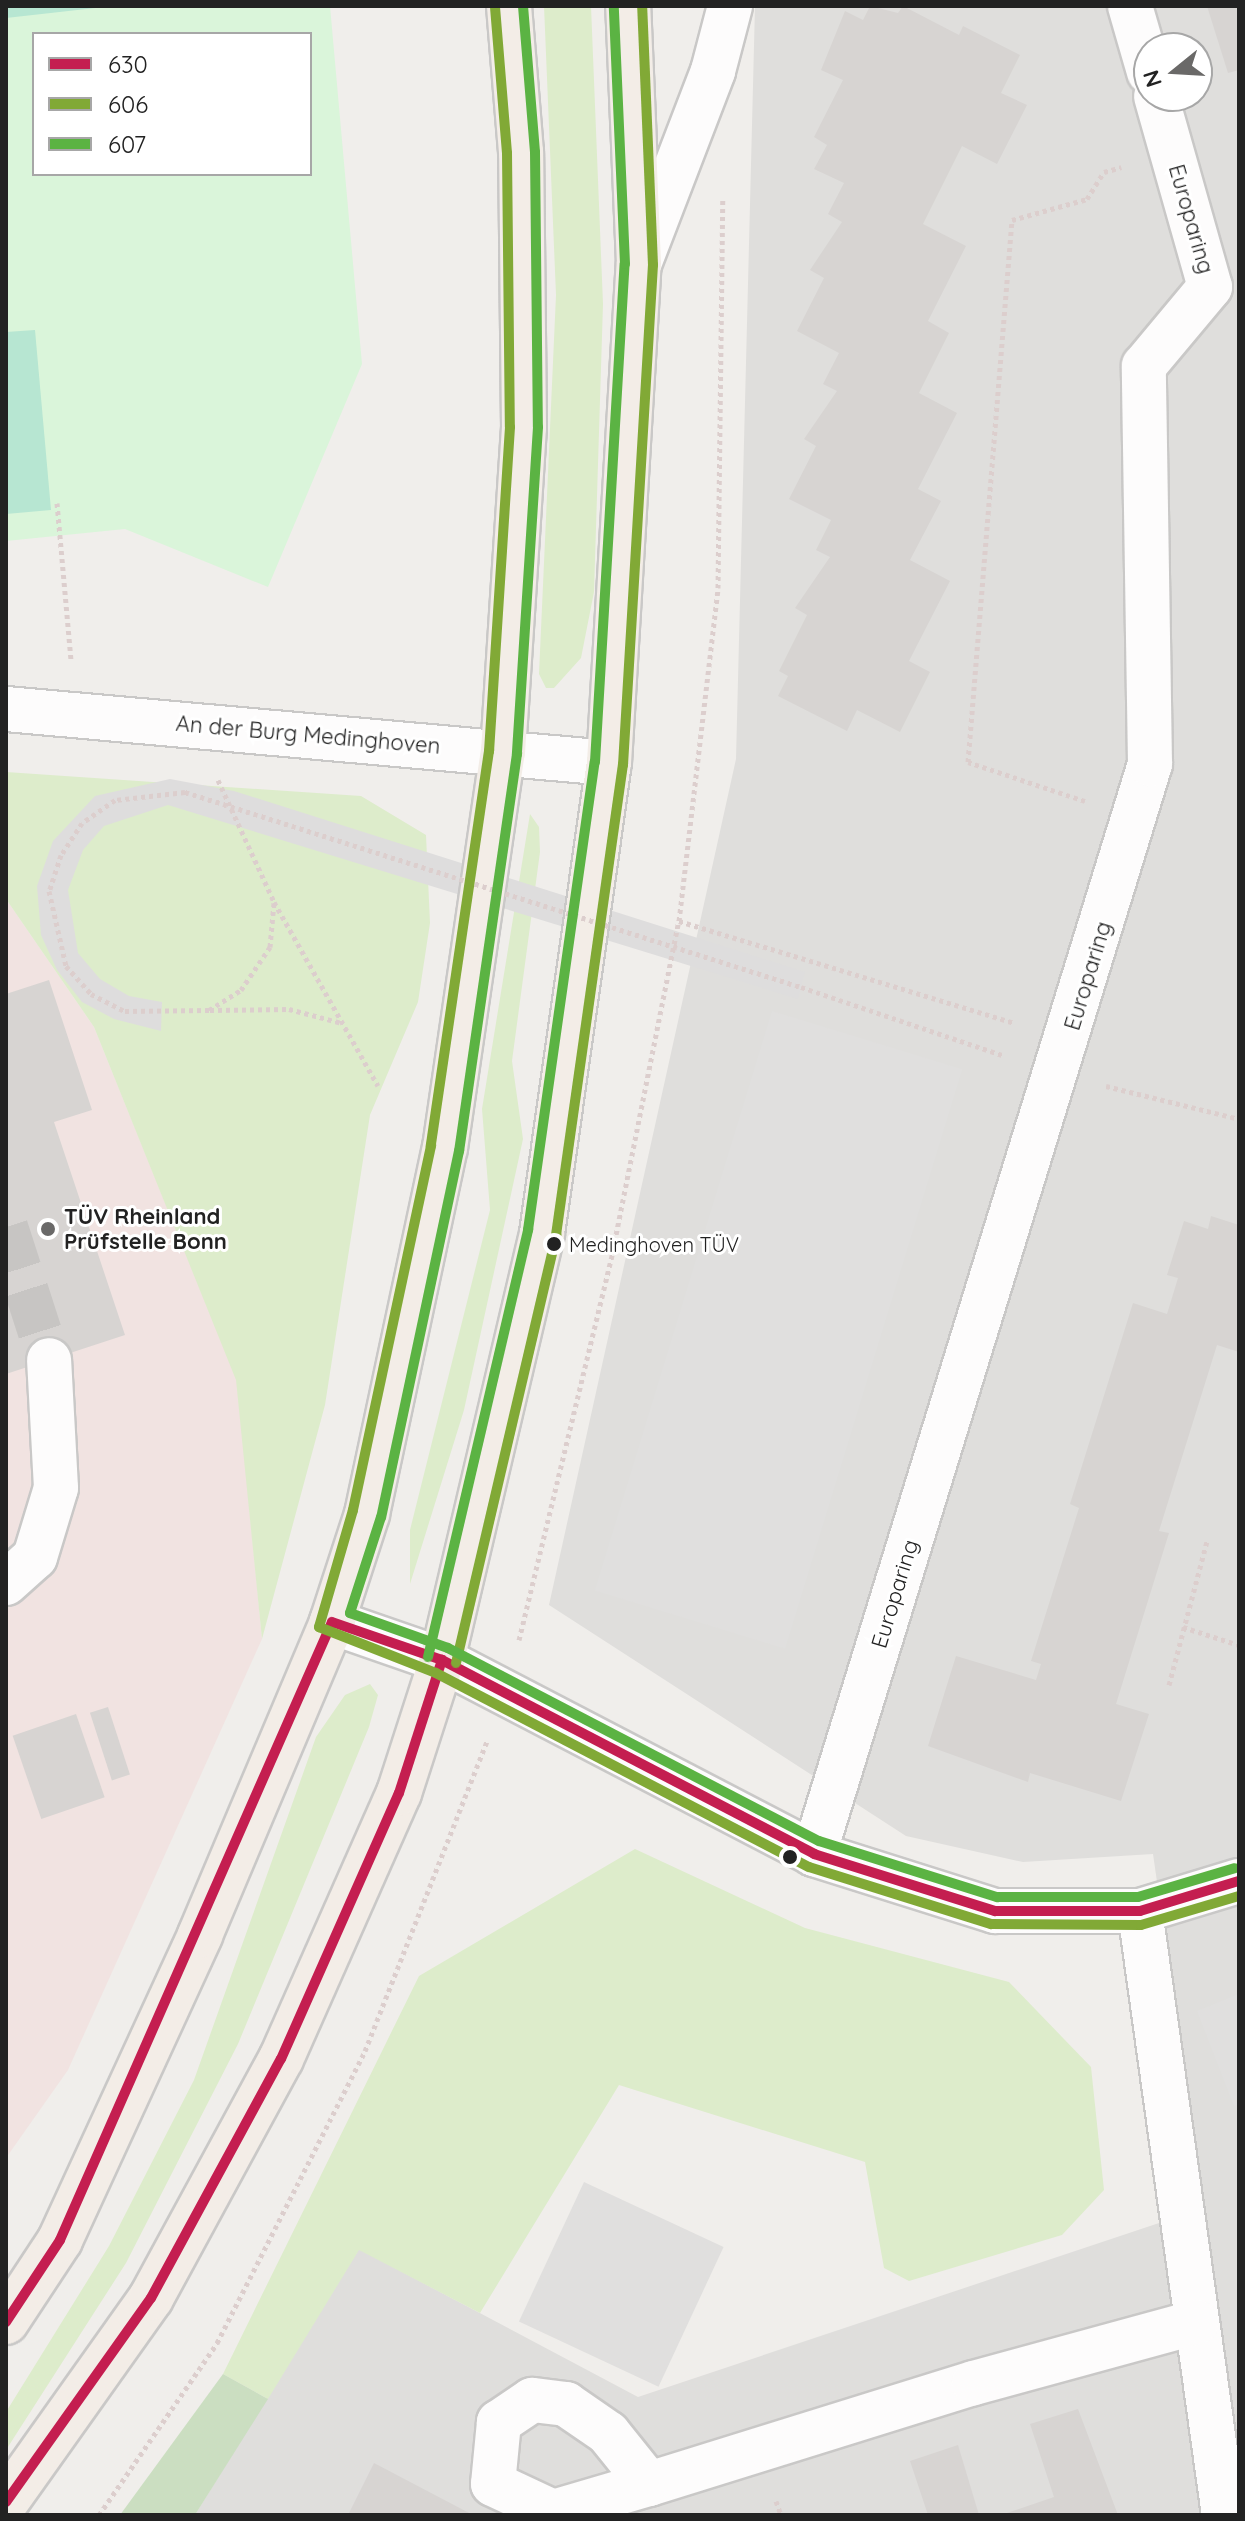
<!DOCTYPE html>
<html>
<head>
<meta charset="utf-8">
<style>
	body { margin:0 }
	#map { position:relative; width:1245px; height:2521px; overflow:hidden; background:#f0eeeb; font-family:Quicksand,sans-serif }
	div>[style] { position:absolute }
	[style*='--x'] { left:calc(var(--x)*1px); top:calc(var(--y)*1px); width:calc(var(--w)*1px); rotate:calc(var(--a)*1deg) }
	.residential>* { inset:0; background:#dfdedc }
	.commercial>* { inset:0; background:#f1e3e1 }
	.grass>* { inset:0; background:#ddeccb }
	.forest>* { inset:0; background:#cbdec1 }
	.park>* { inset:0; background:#daf5da }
	.pitch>* { inset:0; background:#b7e6d2 }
	.parking>* { inset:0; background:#e0dfde; transform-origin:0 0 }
	.pier>* { inset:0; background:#dedddd }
	.building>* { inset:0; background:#d7d4d2; transform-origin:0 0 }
	.minor-tunnel>* { height:44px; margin-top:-22px; transform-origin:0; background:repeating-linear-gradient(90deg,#c7c5c3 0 44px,transparent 0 66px) }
	.path>* { height:5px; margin-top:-2.5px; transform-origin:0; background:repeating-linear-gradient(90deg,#dccecd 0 4px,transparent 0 8px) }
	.roads { filter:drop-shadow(2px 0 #c9c8c7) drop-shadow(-2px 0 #c9c8c7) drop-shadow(0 2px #c9c8c7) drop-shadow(0 -2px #c9c8c7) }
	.minor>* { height:44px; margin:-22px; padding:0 22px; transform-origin:22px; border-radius:22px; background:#fdfcfc }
	.major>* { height:44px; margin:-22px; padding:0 22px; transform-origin:22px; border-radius:22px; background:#f3ede7 }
	.path-bridge>* { height:5px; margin-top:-2.5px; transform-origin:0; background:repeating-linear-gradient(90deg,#dccecd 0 4px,transparent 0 8px) }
	.bus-1>* { height:10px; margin:-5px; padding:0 5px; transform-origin:5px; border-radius:5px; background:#c41e50 }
	.bus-2>* { height:10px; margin:-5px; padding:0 5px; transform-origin:5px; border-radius:5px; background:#81a936 }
	.bus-3>* { height:10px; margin:-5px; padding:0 5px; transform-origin:5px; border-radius:5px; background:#5bb343 }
	.dots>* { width:22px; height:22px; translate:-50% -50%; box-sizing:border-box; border:4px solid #fff; border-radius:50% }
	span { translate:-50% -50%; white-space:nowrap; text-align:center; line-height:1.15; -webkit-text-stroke:6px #fff; paint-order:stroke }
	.bus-label { font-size:20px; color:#222 }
	.left { translate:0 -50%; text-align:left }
	.street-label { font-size:22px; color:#222 }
	.poi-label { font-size:22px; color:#222; font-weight:700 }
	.frame { position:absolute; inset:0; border:8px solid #222; pointer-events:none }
	.legend { position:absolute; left:32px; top:32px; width:280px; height:144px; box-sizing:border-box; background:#fff; border:2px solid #a7a7a7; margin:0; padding:10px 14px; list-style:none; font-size:24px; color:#222 }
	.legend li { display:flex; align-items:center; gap:16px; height:40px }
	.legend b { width:40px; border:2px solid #a7a7a7 }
	.north { position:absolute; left:1133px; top:32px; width:80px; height:80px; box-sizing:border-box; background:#fff; border:2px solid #a7a7a7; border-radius:50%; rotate:252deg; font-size:22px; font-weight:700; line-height:32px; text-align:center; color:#222 }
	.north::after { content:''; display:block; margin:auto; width:28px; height:36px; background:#6a6968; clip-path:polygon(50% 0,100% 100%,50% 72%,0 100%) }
</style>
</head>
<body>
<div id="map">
	<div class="residential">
		<div style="clip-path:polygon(evenodd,755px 6px,1239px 6px,1239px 2515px,195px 2515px,359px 2249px,638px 2397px,1204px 2208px,1153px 1854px,1023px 1862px,906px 1836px,549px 1605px,736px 759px,755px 6px,1149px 48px,1197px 48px,1197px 96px,1149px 96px,1149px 48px)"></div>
	</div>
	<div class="commercial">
		<div style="clip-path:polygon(6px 899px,94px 1027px,237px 1380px,262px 1639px,68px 2070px,6px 2158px)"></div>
	</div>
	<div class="grass">
		<div style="clip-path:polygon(544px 6px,591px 6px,603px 304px,594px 592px,581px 658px,554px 688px,546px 688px,539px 674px,556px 295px)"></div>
		<div style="clip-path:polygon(6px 772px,361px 796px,426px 835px,430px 923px,418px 1002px,370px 1115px,325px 1405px,262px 1639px,236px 1380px,94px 1027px,6px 899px)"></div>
		<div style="clip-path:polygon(530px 814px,539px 827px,540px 852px,512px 1061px,523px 1139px,464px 1410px,410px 1584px,410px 1530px,490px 1210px,482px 1109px)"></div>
		<div style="clip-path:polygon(370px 1684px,378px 1695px,369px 1727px,238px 2044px,126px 2263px,6px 2450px,6px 2412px,109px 2246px,194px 2080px,316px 1737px,345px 1695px)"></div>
		<div style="clip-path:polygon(635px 1849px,805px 1928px,1009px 1982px,1091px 2067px,1104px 2190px,1062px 2235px,909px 2281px,884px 2268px,865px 2162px,619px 2085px,480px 2313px,359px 2250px,268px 2399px,223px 2374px,419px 1976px)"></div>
	</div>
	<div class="forest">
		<div style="clip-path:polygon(223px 2374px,268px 2399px,195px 2515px,120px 2515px)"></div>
	</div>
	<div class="park">
		<div style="clip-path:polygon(evenodd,6px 6px,330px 6px,362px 364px,268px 587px,125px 529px,6px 541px,6px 6px,34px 34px,310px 34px,310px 174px,34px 174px,34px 34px)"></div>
	</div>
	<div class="pitch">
		<div style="clip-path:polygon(6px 6px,113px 6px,6px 18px)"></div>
		<div style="clip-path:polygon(35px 330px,51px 510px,6px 514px,6px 332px)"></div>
	</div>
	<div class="parking">
		<div style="left:772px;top:1011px;width:199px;height:606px;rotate:17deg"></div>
		<div style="clip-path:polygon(1239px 1994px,1239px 2104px,1234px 2106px,1197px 2011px)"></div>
		<div style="left:584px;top:2182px;width:154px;height:154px;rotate:25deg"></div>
	</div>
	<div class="pier">
		<div style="clip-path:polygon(170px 779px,234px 791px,805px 972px,798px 999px,168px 805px,104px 826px,83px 850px,68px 890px,78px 953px,100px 979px,129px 996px,162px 1002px,161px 1031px,114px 1019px,82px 1002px,57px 970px,41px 935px,37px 886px,53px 841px,95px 796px)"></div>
	</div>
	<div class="building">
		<div style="clip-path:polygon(870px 6px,898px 13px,903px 6px,959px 35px,963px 26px,1020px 55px,1001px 93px,1027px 105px,997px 164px,962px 146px,923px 224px,966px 246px,928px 321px,949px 333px,919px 393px,957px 413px,918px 489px,941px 501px,910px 560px,950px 581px,909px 661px,930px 672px,900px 732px,857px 710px,847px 731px,778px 696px,788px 676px,779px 671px,807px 615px,795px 608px,830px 557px,816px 550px,831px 520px,789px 499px,816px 446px,804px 439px,837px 391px,823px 384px,839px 353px,797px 331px,824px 278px,810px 270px,842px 222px,828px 214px,844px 183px,814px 169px,827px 145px,814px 137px,843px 80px,821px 70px,845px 11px,863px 20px)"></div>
		<div style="clip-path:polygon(1207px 6px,1239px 6px,1239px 70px,1228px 73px)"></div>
		<div style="clip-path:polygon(49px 980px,92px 1110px,54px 1122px,125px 1335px,6px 1374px,6px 994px)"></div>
		<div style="clip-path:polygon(1211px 1216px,1239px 1225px,1239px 1352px,1217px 1345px,1159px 1531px,1169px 1533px,1116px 1704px,1149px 1714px,1121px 1801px,1030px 1773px,1028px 1782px,928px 1746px,956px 1656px,1036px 1680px,1041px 1664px,1031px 1661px,1079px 1508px,1070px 1504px,1133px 1303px,1167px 1314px,1178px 1278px,1167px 1275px,1184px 1221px,1208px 1229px)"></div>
		<div style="left:108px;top:1707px;width:71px;height:19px;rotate:72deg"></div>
		<div style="left:76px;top:1714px;width:88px;height:67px;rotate:71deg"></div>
		<div style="clip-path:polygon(1078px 2409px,1118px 2515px,1001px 2515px,1054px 2497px,1030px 2424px)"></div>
		<div style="clip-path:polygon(958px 2445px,979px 2515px,928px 2515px,910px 2461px)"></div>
		<div style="clip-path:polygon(374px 2463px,473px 2515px,348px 2515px)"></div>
	</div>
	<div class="minor-tunnel">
		<div style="--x:6;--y:1227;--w:140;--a:72.1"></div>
	</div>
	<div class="path">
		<div style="--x:57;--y:503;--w:159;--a:84.9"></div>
		<div style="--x:218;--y:780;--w:134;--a:65.3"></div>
		<div style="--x:274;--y:902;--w:211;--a:60.5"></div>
		<div style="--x:185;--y:792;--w:70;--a:173.5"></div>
		<div style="--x:115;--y:800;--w:40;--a:145.1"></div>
		<div style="--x:82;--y:823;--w:38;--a:123"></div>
		<div style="--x:61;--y:855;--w:38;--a:108"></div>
		<div style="--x:49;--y:891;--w:77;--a:77.2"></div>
		<div style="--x:66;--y:966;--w:38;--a:48"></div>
		<div style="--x:91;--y:994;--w:38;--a:27"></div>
		<div style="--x:125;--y:1011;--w:84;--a:-0.7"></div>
		<div style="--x:209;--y:1010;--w:38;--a:-32"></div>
		<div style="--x:241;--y:990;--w:52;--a:-56"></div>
		<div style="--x:270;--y:947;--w:45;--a:-84.9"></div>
		<div style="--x:1085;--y:801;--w:123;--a:-161.6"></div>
		<div style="--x:968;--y:762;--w:544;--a:-85.36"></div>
		<div style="--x:1012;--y:220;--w:78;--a:-15.6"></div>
		<div style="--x:1087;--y:199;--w:32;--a:-58"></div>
		<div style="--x:1104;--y:172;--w:18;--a:-16"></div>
		<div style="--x:679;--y:921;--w:351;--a:16.9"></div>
		<div style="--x:801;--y:987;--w:215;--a:18.7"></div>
		<div style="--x:210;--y:1010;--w:79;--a:-0.7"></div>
		<div style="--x:289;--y:1009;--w:55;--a:14.8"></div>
		<div style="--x:1106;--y:1086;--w:137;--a:13.9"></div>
		<div style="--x:1183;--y:1627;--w:59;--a:17.8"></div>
		<div style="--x:519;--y:1640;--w:401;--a:-76.4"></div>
		<div style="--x:613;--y:1250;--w:336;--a:-78.7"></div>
		<div style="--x:679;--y:921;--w:335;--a:-83.3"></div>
		<div style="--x:718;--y:588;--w:390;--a:-89.3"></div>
		<div style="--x:1169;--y:1685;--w:149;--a:-75.2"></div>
		<div style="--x:776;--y:2501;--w:15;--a:70"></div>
		<div style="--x:99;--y:2515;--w:209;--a:-55.5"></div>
		<div style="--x:217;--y:2343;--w:327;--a:-63.1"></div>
		<div style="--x:365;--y:2051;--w:333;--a:-68.5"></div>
	</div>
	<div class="roads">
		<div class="minor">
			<div style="--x:1130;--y:6;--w:69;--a:73.9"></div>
			<div style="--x:639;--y:264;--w:207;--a:-69"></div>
			<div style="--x:713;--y:71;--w:67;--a:-75.3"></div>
			<div style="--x:6;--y:709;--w:605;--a:5.12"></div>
			<div style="--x:6;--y:1583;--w:39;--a:-42"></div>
			<div style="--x:35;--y:1557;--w:72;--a:-73.1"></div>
			<div style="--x:56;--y:1488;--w:128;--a:-93.1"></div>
			<div style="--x:332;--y:1622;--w:116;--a:19.1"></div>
			<div style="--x:442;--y:1660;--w:420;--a:27.5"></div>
			<div style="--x:814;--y:1854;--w:190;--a:17.5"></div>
			<div style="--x:995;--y:1911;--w:145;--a:0"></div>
			<div style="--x:1140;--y:1911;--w:103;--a:-16.9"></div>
			<div style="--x:814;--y:1854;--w:1141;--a:-72.87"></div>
			<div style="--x:1150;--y:764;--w:398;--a:-90.9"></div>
			<div style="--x:1144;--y:366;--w:103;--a:-50.1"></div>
			<div style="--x:1210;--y:287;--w:198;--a:-105.8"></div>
			<div style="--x:1140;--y:1911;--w:610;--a:82.08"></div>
			<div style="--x:649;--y:2484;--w:65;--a:-128.8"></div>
			<div style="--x:608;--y:2433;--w:51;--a:-145.4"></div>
			<div style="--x:566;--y:2404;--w:34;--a:-173"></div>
			<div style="--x:532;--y:2400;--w:40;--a:146"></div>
			<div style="--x:499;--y:2422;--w:62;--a:95.5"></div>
			<div style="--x:493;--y:2484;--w:66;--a:25"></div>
			<div style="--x:553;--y:2512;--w:100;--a:-16.3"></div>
			<div style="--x:649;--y:2484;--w:340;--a:-17.3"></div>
			<div style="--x:974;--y:2383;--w:231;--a:-15.3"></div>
		</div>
		<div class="major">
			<div style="--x:6;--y:2322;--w:98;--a:-56.6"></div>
			<div style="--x:60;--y:2240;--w:336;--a:-65.3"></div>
			<div style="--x:200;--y:1935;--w:340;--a:-67.1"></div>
			<div style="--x:332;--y:1622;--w:114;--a:-72"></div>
			<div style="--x:367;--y:1514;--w:374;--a:-78"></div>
			<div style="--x:445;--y:1148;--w:400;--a:-81.7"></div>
			<div style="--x:503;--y:752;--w:326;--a:-86.3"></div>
			<div style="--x:524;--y:427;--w:275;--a:-90.6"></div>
			<div style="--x:521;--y:152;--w:146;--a:-94.7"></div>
			<div style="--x:6;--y:2502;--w:250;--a:-54.6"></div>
			<div style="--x:151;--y:2298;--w:272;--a:-61.5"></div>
			<div style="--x:281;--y:2059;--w:291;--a:-66.1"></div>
			<div style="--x:399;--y:1793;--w:140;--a:-72.1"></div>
			<div style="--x:442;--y:1660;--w:439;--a:-76.8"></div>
			<div style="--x:542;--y:1233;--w:475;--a:-81.9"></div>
			<div style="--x:609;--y:763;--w:500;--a:-86.6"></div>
			<div style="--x:639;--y:264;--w:258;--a:-92.4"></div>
		</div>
	</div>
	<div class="path-bridge">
		<div style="--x:185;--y:792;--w:646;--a:17.57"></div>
	</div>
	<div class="bus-1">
		<div style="--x:332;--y:1622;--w:116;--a:19.1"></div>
		<div style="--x:442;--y:1660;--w:420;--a:27.5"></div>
		<div style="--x:814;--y:1854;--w:190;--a:17.5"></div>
		<div style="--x:995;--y:1911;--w:145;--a:0"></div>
		<div style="--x:1140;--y:1911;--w:103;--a:-16.9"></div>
		<div style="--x:6;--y:2322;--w:98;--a:-56.6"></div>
		<div style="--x:60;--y:2240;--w:675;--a:-66.24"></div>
		<div style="--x:6;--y:2502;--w:250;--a:-54.6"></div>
		<div style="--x:151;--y:2298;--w:272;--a:-61.5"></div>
		<div style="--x:281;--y:2059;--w:291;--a:-66.1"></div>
		<div style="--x:399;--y:1793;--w:140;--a:-72.1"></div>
	</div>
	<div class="bus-2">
		<div style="--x:495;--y:7;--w:146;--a:85.3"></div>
		<div style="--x:507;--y:153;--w:274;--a:89.4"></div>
		<div style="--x:510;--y:427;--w:325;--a:93.7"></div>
		<div style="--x:489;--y:751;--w:399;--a:98.4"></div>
		<div style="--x:431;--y:1146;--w:372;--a:102.1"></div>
		<div style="--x:353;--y:1510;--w:122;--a:106.2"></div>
		<div style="--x:319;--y:1627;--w:126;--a:21.5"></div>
		<div style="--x:436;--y:1673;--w:420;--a:27.5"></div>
		<div style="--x:809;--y:1867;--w:191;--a:17.4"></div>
		<div style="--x:991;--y:1924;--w:150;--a:0.4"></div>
		<div style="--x:1141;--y:1925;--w:102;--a:-16.5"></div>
		<div style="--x:456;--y:1663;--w:440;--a:-76.8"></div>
		<div style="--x:556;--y:1235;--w:475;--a:-81.9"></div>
		<div style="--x:623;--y:765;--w:501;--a:-86.57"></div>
		<div style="--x:653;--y:265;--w:259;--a:-92.4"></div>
	</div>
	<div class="bus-3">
		<div style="--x:523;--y:6;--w:146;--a:85.3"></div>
		<div style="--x:535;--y:152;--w:275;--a:89.4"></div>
		<div style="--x:538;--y:427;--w:328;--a:93.7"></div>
		<div style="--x:517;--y:754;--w:401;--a:98.3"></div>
		<div style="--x:459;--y:1151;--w:374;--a:102"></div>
		<div style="--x:381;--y:1517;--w:101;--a:107.9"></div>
		<div style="--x:350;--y:1613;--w:104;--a:19.7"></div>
		<div style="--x:448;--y:1648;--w:418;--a:27.5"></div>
		<div style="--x:819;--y:1841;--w:187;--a:17.5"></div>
		<div style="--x:997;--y:1897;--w:141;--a:0"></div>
		<div style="--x:1138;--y:1897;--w:101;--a:-16.6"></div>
		<div style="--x:428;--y:1657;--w:439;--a:-76.8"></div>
		<div style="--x:528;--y:1230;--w:473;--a:-81.9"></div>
		<div style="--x:595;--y:762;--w:499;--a:-86.6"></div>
		<div style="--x:625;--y:264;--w:257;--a:-92.5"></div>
	</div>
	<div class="dots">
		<div style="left:48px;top:1229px;background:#6a6968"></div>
		<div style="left:554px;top:1244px;background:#222"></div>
		<div style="left:790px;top:1857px;background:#222"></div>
	</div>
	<div class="bus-label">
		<span class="left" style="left:569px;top:1244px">Medinghoven TÜV</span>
	</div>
	<div class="street-label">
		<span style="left:1191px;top:219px;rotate:74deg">Europaring</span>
		<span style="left:308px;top:735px;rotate:5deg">An der Burg Medinghoven</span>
		<span style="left:1088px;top:976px;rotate:-73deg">Europaring</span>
		<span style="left:895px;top:1594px;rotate:-73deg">Europaring</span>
	</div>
	<div class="poi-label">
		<span class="left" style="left:64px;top:1229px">TÜV Rheinland<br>Prüfstelle Bonn</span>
	</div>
	<div class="frame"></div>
	<ul class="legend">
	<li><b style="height:10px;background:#c41e50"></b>630</li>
	<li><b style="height:10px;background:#81a936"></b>606</li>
	<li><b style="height:10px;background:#5bb343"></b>607</li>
	</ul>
	<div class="north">N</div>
</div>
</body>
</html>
